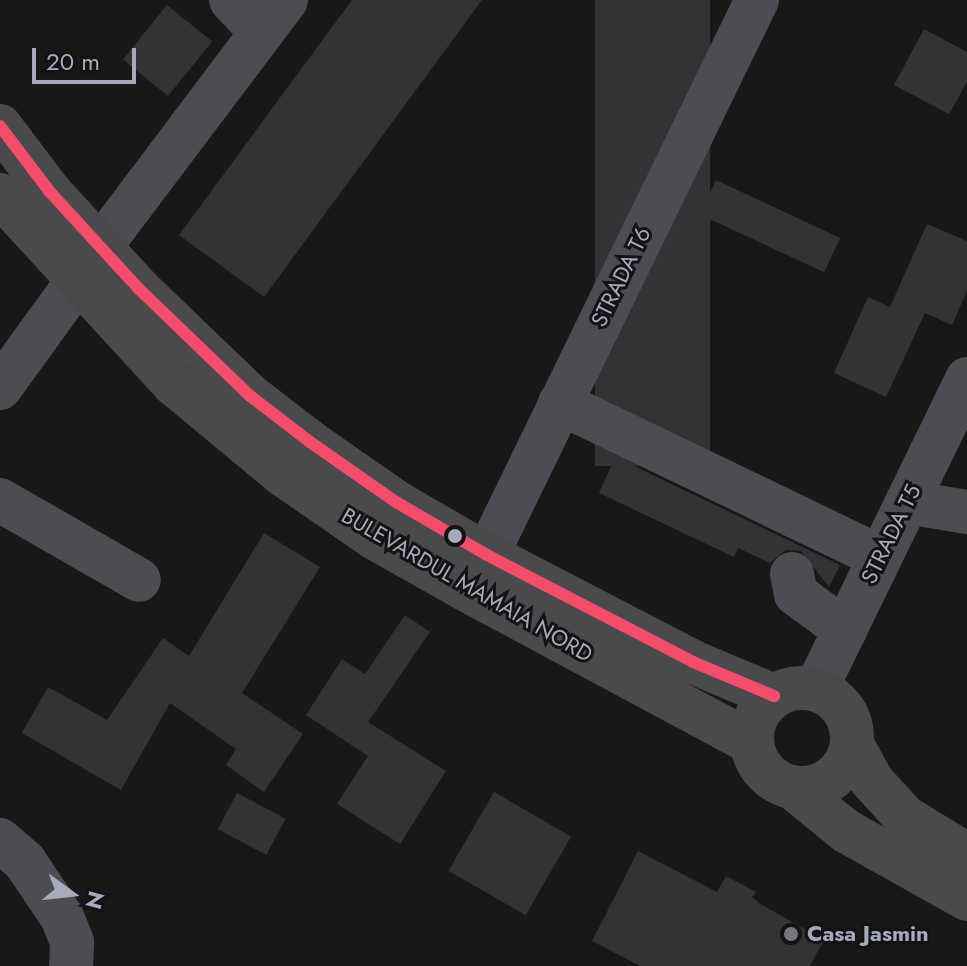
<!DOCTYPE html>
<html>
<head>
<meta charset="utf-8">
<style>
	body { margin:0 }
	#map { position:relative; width:967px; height:966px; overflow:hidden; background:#181819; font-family:Jost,sans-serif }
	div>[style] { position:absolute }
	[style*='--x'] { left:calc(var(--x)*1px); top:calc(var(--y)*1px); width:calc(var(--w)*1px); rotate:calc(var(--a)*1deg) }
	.building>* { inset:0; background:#333335; transform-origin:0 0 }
	.minor>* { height:44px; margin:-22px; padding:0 22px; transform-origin:22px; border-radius:22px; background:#4d4c52 }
	.major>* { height:44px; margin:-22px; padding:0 22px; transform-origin:22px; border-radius:22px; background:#4a4a4d }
	.major>.ring { margin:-22px; padding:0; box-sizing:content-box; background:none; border:44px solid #4a4a4d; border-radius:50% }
	.bus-1>* { height:12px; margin:-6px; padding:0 6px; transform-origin:6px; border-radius:6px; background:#f44d6c }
	.dots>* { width:22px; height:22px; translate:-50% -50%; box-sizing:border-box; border:4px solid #131215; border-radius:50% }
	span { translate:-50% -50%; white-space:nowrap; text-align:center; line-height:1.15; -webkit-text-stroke:6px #131215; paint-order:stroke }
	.street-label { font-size:22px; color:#a8a9ba }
	.poi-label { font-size:22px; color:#a8a9ba; font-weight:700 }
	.left { translate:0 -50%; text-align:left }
	.north { position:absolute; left:32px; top:854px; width:80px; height:80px; -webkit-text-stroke:6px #131215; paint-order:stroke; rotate:105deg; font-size:22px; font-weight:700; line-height:32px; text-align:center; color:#a8a9ba }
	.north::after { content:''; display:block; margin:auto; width:28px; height:36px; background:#a8a9ba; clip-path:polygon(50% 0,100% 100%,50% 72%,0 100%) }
	.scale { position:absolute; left:32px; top:48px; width:104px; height:36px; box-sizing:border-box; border:4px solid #a8a9ba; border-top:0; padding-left:10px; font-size:24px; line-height:28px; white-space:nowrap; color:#a8a9ba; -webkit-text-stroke:6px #131215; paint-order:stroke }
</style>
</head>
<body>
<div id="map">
	<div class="building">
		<div style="clip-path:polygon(352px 0,482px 0,264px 297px,179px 235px)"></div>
		<div style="left:595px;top:0;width:115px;height:466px"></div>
		<div style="left:167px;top:5px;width:58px;height:70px;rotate:39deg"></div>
		<div style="clip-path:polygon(924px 29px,967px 52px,967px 82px,949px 114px,894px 85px)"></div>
		<div style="left:716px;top:180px;width:137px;height:38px;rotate:25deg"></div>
		<div style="clip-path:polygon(927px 224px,967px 241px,967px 291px,952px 325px,925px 313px,886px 397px,834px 373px,868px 297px,890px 307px)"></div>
		<div style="clip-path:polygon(615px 457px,840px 565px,829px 587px,801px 551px,786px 550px,770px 563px,738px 548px,734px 557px,599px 493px)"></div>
		<div style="clip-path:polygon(264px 533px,320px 567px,242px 693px,303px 734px,264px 792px,226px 765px,236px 749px,170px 703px,121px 790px,22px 733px,48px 687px,107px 720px,163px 638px,189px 656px)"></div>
		<div style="clip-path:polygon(405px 615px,430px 632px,368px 722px,446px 771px,400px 844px,337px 804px,368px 756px,306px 715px,342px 659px,365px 674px)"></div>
		<div style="left:494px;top:792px;width:89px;height:91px;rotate:30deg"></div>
		<div style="left:237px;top:793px;width:55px;height:41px;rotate:28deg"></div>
		<div style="clip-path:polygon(638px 851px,717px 892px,726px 876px,756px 892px,752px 897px,759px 903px,824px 940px,810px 966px,640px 966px,592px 941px)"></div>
	</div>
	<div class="minor">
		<div style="--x:231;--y:0;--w:44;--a:46.8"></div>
		<div style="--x:100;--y:247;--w:309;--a:-53"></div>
		<div style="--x:0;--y:388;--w:130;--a:-54.1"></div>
		<div style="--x:560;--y:403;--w:355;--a:25.7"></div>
		<div style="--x:0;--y:500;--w:160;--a:29.9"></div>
		<div style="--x:907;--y:502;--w:61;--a:9.5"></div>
		<div style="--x:487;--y:555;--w:617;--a:-64.06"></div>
		<div style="--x:792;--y:574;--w:20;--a:79"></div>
		<div style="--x:796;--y:594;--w:61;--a:36.3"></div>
		<div style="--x:816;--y:689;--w:345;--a:-64"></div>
		<div style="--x:0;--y:840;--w:33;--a:41"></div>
		<div style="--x:25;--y:862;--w:66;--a:56.1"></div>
		<div style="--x:62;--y:917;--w:27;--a:68"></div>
		<div style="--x:72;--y:942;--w:24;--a:92"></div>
	</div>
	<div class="major">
		<div style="--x:0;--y:126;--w:83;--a:52.9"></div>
		<div style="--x:50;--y:192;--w:132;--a:47.5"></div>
		<div style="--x:139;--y:289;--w:153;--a:43.9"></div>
		<div style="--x:249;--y:395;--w:77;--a:37.6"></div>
		<div style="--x:310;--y:442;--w:105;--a:34.9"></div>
		<div style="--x:396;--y:502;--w:105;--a:30.2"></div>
		<div style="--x:487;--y:555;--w:232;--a:27.4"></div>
		<div style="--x:693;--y:662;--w:88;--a:22.8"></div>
		<div style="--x:0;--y:195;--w:257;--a:47.4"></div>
		<div style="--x:174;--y:384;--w:144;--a:39.7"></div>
		<div style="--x:285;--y:476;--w:109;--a:34.6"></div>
		<div style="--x:375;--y:538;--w:103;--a:29.5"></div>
		<div style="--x:465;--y:589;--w:326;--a:28.2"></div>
		<div class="ring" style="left:752px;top:688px;width:56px;height:56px"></div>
		<div style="--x:852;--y:744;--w:42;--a:61.6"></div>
		<div style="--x:872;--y:781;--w:49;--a:47.5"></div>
		<div style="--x:905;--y:817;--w:73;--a:31.5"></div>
		<div style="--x:792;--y:787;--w:70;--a:39.2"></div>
		<div style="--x:846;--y:831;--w:139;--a:29.3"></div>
	</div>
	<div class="bus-1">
		<div style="--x:0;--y:126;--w:83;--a:52.9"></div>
		<div style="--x:50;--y:192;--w:132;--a:47.5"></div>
		<div style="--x:139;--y:289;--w:153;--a:43.9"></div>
		<div style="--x:249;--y:395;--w:77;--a:37.6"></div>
		<div style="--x:310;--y:442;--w:105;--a:34.9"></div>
		<div style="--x:396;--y:502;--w:105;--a:30.2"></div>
		<div style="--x:487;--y:555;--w:232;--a:27.4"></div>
		<div style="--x:693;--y:662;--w:88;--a:22.8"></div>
	</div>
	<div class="dots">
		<div style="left:455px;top:536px;background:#a8a9ba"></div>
		<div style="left:791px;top:934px;background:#767682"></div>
	</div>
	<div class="street-label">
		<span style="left:621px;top:277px;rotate:-64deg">STRADA T6</span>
		<span style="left:891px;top:534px;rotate:-64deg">STRADA T5</span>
		<span style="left:467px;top:585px;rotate:30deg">BULEVARDUL MAMAIA NORD</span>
	</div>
	<div class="poi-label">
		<span class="left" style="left:807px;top:934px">Casa Jasmin</span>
	</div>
	<div class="north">N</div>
	<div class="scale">20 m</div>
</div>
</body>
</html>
